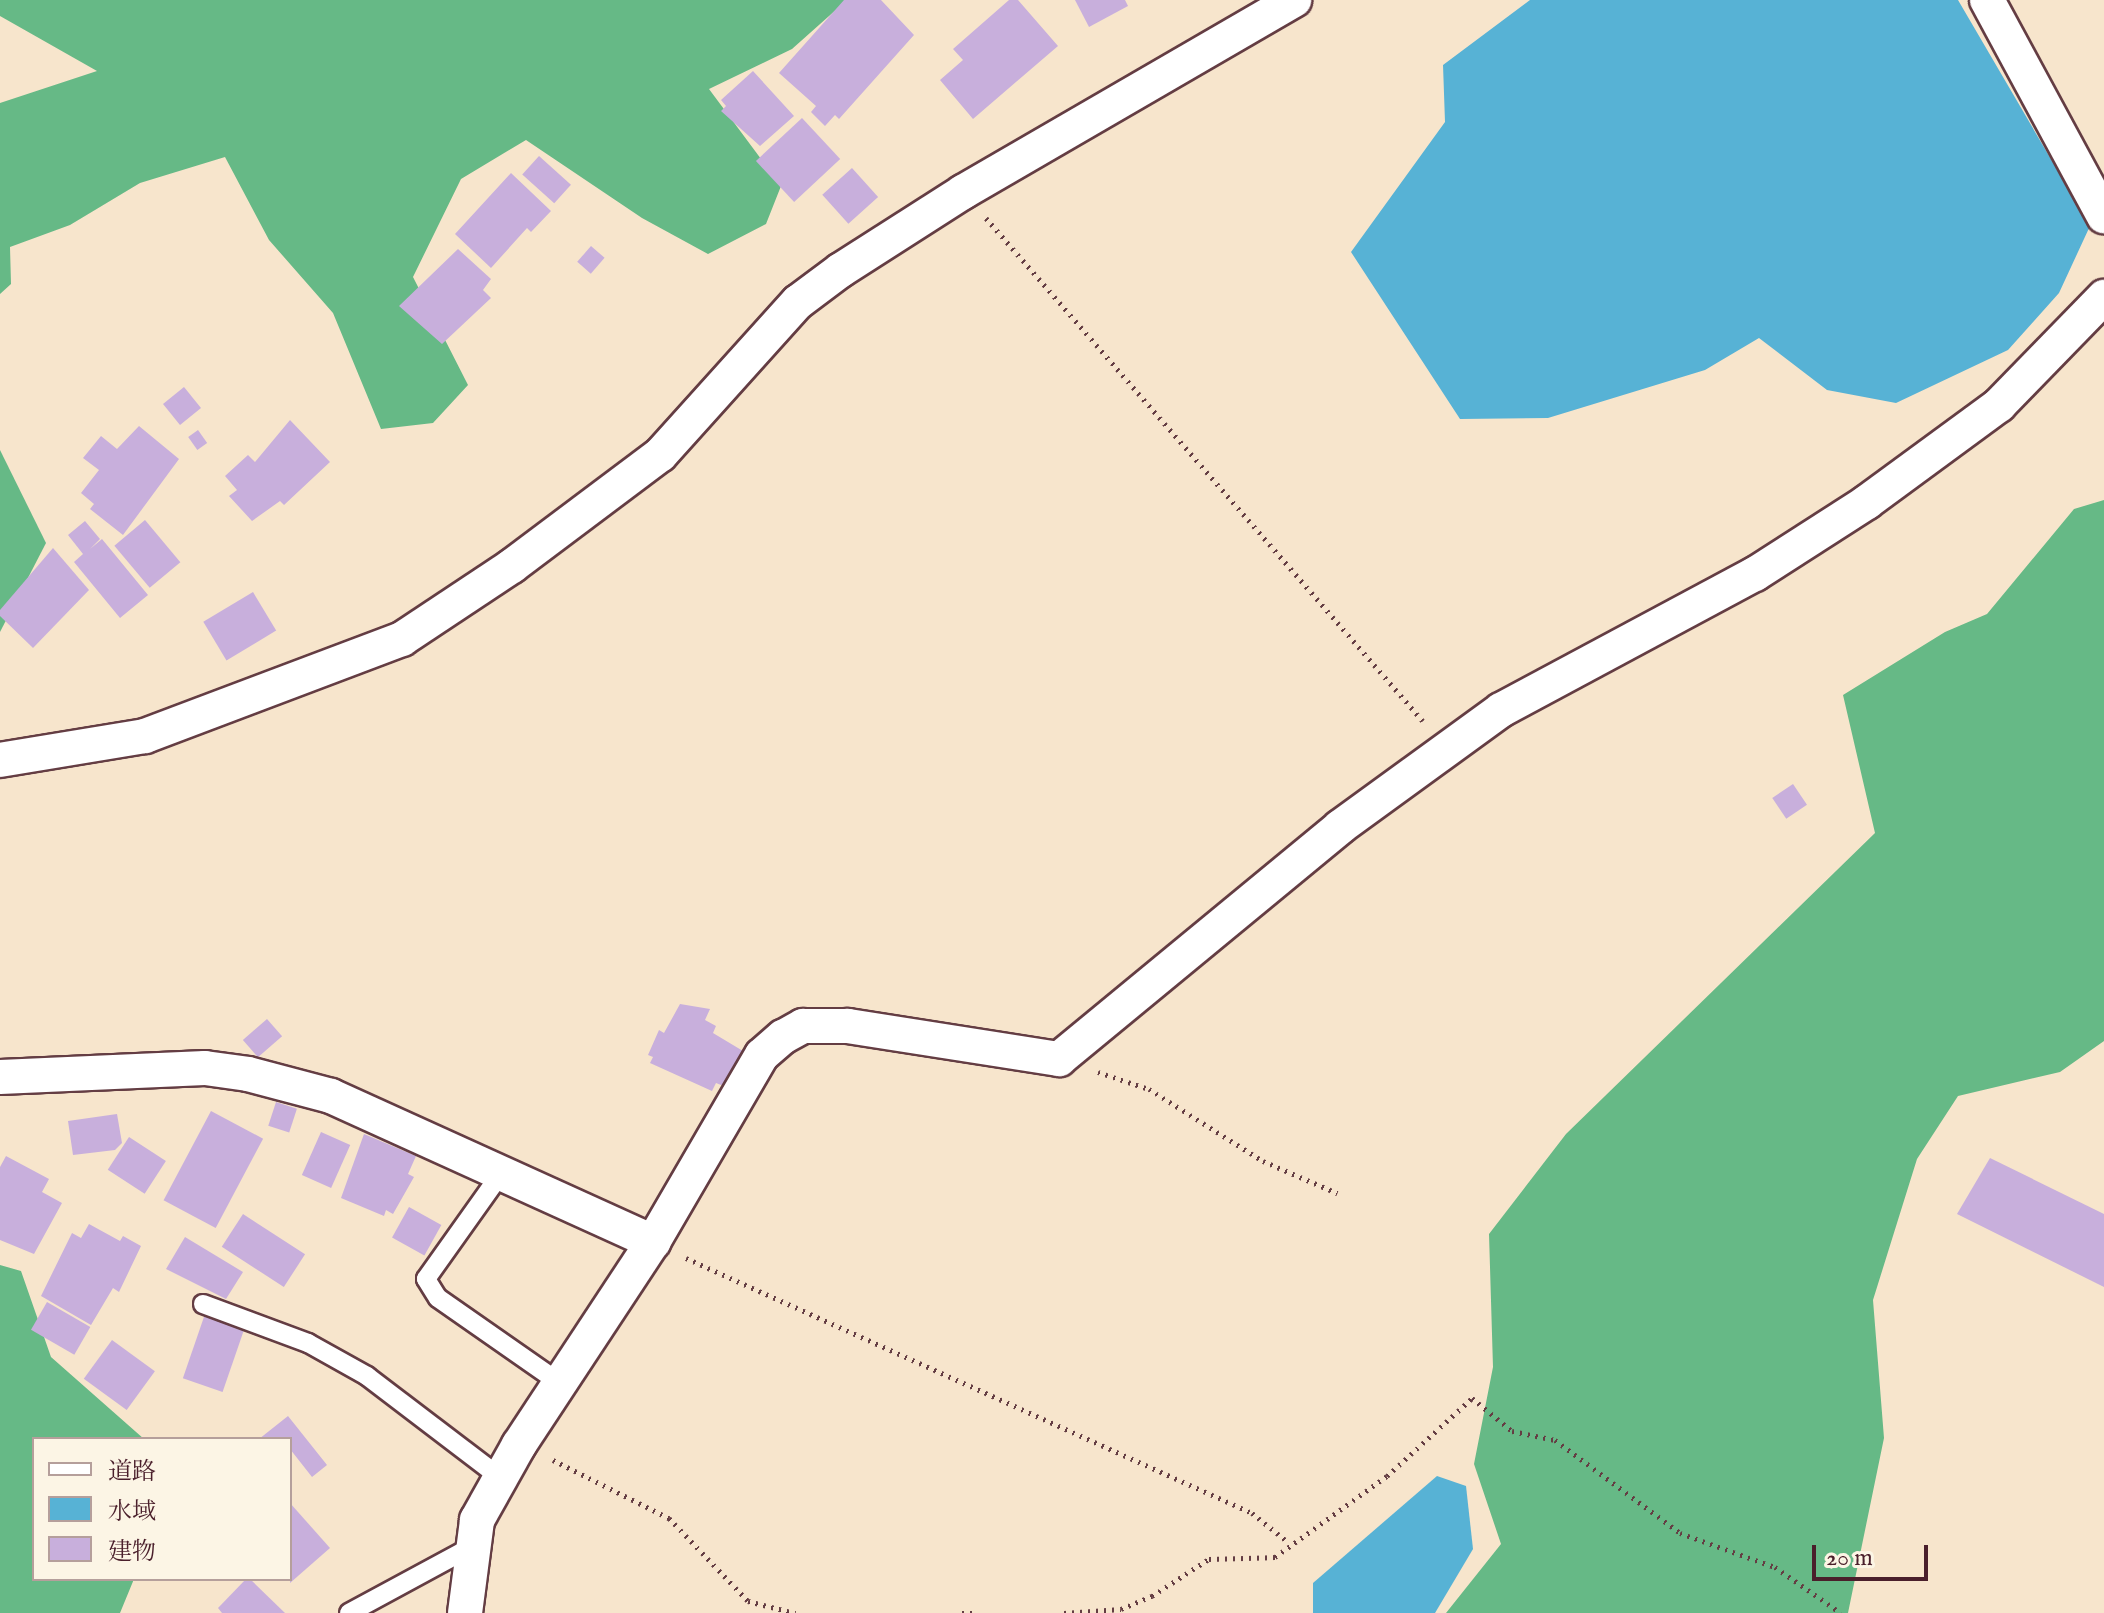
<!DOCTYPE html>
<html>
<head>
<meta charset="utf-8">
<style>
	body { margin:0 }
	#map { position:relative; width:2104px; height:1613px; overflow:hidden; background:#f7e5cc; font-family:"IM FELL English","Noto Serif JP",serif }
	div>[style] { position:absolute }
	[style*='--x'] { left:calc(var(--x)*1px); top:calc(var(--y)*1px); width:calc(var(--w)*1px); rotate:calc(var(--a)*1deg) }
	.forest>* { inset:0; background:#66b986 }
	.water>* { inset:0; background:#57b2d5 }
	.building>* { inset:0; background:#c8afdc; transform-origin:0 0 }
	.path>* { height:5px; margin-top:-2.5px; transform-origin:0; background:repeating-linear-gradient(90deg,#643d43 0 2px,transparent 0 8px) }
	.roads { filter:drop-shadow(2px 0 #643d43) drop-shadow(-2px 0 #643d43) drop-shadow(0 2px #643d43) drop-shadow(0 -2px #643d43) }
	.lane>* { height:18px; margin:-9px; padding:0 9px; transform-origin:9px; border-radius:9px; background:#fff }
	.street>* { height:34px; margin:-17px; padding:0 17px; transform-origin:17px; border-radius:17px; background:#fff }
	span { translate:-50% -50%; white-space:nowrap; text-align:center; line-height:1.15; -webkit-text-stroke:8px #fcf5e5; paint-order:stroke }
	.legend { position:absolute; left:32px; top:1437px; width:260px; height:144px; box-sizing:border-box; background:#fcf5e5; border:2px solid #b59f9b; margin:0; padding:10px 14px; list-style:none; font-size:24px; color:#4a1f2b }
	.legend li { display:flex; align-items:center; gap:16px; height:40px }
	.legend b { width:40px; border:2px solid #b59f9b }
	.scale { position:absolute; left:1812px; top:1545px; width:116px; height:36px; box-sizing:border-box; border:4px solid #4a1f2b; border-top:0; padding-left:10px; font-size:24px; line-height:28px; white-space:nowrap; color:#4a1f2b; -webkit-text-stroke:6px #fcf5e5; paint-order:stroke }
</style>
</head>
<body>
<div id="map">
	<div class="forest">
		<div style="clip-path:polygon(0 0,847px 0,792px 49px,709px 89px,781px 186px,766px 224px,708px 254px,642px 218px,526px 140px,461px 179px,413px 277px,468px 385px,433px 423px,381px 429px,333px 313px,269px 240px,225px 157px,140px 183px,70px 225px,10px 247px,11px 284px,0 294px,0 103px,97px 71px,0 16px)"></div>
		<div style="clip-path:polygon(0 450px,46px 543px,0 632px)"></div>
		<div style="clip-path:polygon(2104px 500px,2104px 1041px,2060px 1072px,1958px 1096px,1917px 1159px,1873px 1300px,1884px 1438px,1848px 1613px,1446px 1613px,1501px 1544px,1474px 1464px,1493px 1367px,1489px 1234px,1566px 1134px,1875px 833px,1843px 695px,1945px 632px,1987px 614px,2074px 509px)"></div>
		<div style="clip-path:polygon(0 1265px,21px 1271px,51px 1357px,144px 1439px,34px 1439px,34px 1579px,134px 1579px,120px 1613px,0 1613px)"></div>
	</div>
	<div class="water">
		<div style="clip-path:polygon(1530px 0,1958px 0,2090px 226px,2059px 293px,2008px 350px,1896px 403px,1827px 390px,1759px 338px,1705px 370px,1548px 418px,1460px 419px,1351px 252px,1445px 122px,1443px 65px)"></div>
		<div style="clip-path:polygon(1437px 1476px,1466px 1486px,1473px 1549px,1435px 1613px,1313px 1613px,1313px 1583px)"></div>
	</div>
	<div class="building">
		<div style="clip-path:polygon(844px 0,881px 0,914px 35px,839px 119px,835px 115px,825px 126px,811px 112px,816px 106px,779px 73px)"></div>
		<div style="clip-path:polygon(1009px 0,1018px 0,1058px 46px,973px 119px,940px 80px,963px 60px,953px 49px)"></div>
		<div style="clip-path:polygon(1075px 0,1125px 0,1128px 6px,1089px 27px)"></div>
		<div style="clip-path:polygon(753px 71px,794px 116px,760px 146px,721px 111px,726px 106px,721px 100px)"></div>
		<div style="left:802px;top:118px;width:56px;height:63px;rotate:47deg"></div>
		<div style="left:539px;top:156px;width:43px;height:25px;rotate:42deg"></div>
		<div style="left:852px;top:168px;width:39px;height:40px;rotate:48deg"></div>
		<div style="clip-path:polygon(511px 173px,551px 211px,531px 232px,527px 228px,491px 268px,455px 234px)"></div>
		<div style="left:591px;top:246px;width:18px;height:21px;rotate:41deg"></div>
		<div style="clip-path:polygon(458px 249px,491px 279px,483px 290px,491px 298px,442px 344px,399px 306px)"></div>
		<div style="left:184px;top:387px;width:27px;height:27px;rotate:51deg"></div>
		<div style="clip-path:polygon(290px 420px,330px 462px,284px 505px,280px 501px,252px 521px,229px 496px,237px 490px,225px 476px,248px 455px,255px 462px)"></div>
		<div style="clip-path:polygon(139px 426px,179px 459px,123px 535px,90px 509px,94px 504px,81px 493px,99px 470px,83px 458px,101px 436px,117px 449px)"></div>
		<div style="left:198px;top:430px;width:16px;height:12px;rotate:55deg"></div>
		<div style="left:145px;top:520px;width:55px;height:40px;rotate:50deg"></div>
		<div style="clip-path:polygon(85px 521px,100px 539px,90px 549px,102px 539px,148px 595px,120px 618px,74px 562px,83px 554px,68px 535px)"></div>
		<div style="clip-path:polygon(53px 548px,89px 590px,33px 648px,0 616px,0 610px)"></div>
		<div style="left:253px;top:592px;width:45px;height:58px;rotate:59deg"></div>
		<div style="left:1793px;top:784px;width:25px;height:25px;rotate:56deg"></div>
		<div style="clip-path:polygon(680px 1004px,710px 1009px,705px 1020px,716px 1026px,713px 1033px,748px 1054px,726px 1087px,716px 1083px,712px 1091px,650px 1063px,653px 1057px,648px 1055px,659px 1030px,664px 1033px)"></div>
		<div style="left:267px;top:1019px;width:23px;height:32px;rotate:49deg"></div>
		<div style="left:276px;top:1102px;width:22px;height:25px;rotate:18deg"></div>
		<div style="left:211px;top:1111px;width:59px;height:101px;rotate:28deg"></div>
		<div style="clip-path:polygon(117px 1114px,122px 1143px,115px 1150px,73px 1155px,68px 1121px)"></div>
		<div style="left:321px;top:1132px;width:32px;height:47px;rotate:24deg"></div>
		<div style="clip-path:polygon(364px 1134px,416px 1156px,408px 1174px,414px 1177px,393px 1214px,386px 1210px,384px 1216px,341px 1198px)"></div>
		<div style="left:129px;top:1137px;width:44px;height:39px;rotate:33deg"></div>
		<div style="clip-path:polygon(6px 1156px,49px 1179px,42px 1192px,62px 1203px,34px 1254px,0 1240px,0 1167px)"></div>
		<div style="clip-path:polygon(1990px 1158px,2104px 1214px,2104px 1287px,1957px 1214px)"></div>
		<div style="left:409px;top:1207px;width:37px;height:35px;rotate:29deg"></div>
		<div style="left:243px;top:1214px;width:74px;height:39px;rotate:33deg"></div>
		<div style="clip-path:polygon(89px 1224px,120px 1241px,123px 1236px,141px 1246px,119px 1292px,113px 1288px,91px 1325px,41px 1296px,72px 1233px,81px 1238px)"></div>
		<div style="clip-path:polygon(185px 1237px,243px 1272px,226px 1299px,166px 1269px)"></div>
		<div style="left:47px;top:1302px;width:50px;height:32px;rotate:30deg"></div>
		<div style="left:205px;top:1314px;width:42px;height:68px;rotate:19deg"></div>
		<div style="left:112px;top:1340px;width:53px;height:48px;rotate:36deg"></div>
		<div style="clip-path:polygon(288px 1416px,327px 1465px,312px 1477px,290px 1449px,290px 1439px,259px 1439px)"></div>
		<div style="clip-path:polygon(290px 1503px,330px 1548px,290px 1583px)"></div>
		<div style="clip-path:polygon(246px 1579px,250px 1579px,285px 1613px,222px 1613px,218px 1608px)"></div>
	</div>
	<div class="path">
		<div style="--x:986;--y:218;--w:666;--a:49.02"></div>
		<div style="--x:1098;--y:1072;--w:54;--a:18.4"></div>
		<div style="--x:1149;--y:1089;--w:135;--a:32.3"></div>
		<div style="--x:1263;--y:1161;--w:81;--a:23.4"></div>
		<div style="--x:686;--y:1258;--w:621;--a:24.25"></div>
		<div style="--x:1252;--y:1513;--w:46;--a:38.9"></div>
		<div style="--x:553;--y:1460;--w:130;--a:26.6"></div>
		<div style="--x:669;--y:1518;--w:115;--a:46.4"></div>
		<div style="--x:748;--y:1601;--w:49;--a:14.3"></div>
		<div style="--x:962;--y:1613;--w:13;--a:0"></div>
		<div style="--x:1064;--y:1613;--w:57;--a:-4"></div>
		<div style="--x:1121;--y:1609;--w:34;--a:-23"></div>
		<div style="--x:1152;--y:1596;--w:68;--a:-33"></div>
		<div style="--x:1209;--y:1559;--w:66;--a:-1.7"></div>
		<div style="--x:1275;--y:1557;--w:138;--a:-35.9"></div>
		<div style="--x:1387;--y:1476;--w:115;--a:-42.5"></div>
		<div style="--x:1472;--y:1398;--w:52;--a:39.5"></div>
		<div style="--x:1512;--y:1431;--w:44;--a:11.8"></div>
		<div style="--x:1555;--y:1440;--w:156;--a:36.6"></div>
		<div style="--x:1680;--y:1533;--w:101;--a:19.7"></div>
		<div style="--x:1775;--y:1567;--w:80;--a:34.9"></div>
	</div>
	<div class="roads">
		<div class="lane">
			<div style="--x:502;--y:1172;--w:131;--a:125.4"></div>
			<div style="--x:426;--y:1279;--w:22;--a:58"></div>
			<div style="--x:438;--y:1298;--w:149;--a:34.9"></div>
			<div style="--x:203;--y:1304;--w:112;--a:20.4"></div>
			<div style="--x:308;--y:1343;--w:68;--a:29.2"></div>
			<div style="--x:367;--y:1376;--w:168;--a:37.3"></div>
			<div style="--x:349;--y:1613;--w:139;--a:-28.4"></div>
		</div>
		<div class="street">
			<div style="--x:1987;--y:0;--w:246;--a:61.6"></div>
			<div style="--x:0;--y:760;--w:147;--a:-9.4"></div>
			<div style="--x:145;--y:736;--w:275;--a:-20.7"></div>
			<div style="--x:402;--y:639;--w:132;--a:-33.6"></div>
			<div style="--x:512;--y:566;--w:185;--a:-36.9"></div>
			<div style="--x:660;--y:455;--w:206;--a:-48"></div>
			<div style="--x:798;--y:302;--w:54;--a:-36.7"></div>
			<div style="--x:841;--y:270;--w:145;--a:-32.6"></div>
			<div style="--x:963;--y:192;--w:383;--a:-30.1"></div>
			<div style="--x:0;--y:1077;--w:205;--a:-2.5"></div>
			<div style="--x:205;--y:1068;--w:43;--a:7.9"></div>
			<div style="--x:248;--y:1074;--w:86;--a:14.8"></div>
			<div style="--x:331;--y:1096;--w:354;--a:24.4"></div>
			<div style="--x:465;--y:1613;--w:94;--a:-82.6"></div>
			<div style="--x:477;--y:1520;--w:86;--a:-60.8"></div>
			<div style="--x:519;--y:1445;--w:243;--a:-56.6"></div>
			<div style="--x:653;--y:1242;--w:216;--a:-59.8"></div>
			<div style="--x:762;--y:1055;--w:28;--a:-41"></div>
			<div style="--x:783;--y:1037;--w:23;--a:-29"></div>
			<div style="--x:803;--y:1026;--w:45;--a:0"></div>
			<div style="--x:848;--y:1026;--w:214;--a:8.9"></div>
			<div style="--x:1059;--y:1059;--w:364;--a:-39.5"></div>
			<div style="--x:1340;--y:827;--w:199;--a:-36"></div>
			<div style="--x:1501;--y:710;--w:288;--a:-28.2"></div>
			<div style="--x:1755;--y:574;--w:133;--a:-32.7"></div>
			<div style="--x:1867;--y:502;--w:164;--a:-36.3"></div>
			<div style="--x:1999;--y:405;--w:151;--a:-45.8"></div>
		</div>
	</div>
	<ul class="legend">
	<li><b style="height:10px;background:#fff"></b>道路</li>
	<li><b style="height:22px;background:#57b2d5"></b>水域</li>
	<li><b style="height:22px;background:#c8afdc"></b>建物</li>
	</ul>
	<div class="scale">20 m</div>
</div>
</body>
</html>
